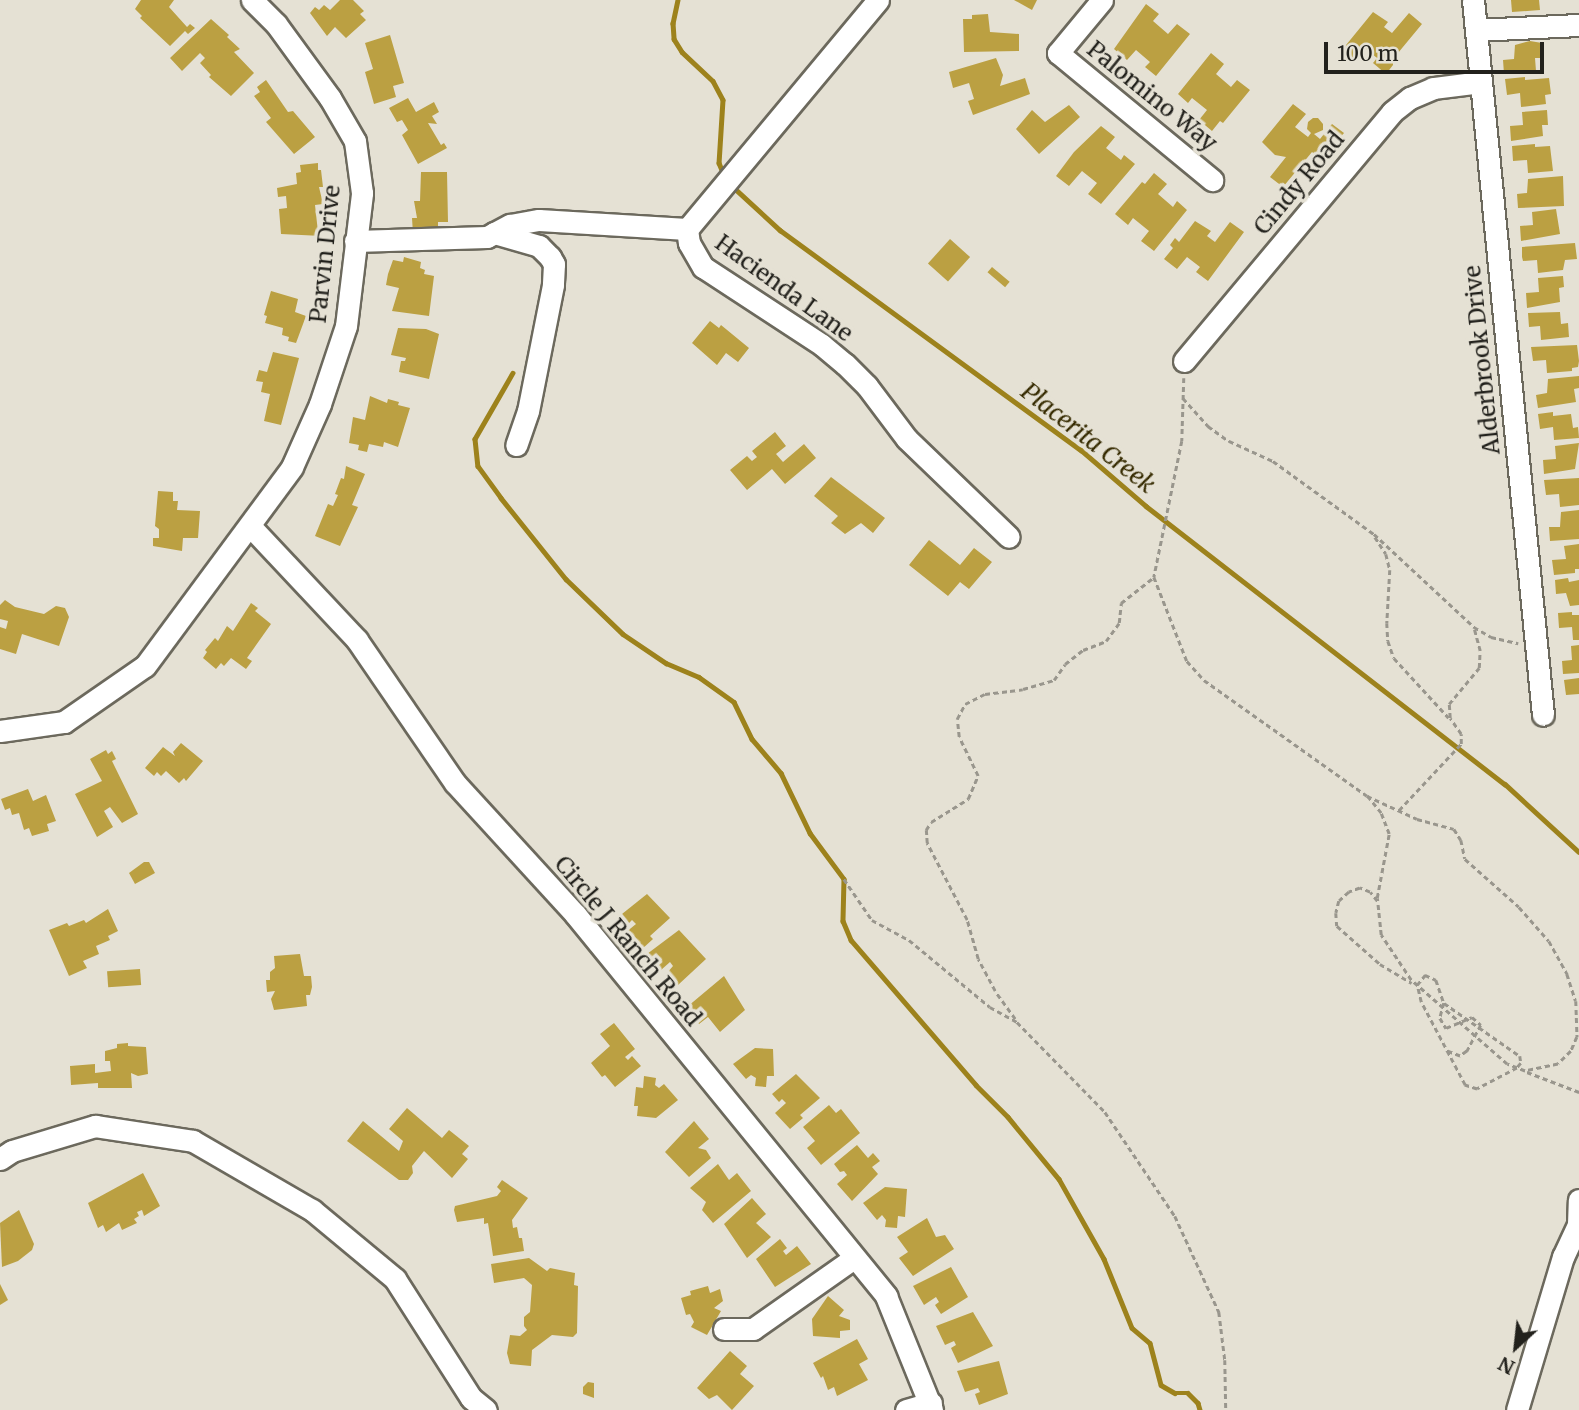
<!DOCTYPE html>
<html>
<head>
<meta charset="utf-8">
<style>
	body { margin:0 }
	#map { position:relative; width:1579px; height:1410px; overflow:hidden; background:#e5e1d4; font-family:Merriweather,serif }
	div>[style] { position:absolute }
	[style*='--x'] { left:calc(var(--x)*1px); top:calc(var(--y)*1px); width:calc(var(--w)*1px); rotate:calc(var(--a)*1deg) }
	.stream>* { height:4.5px; margin:-2.25px; padding:0 2.25px; transform-origin:2.25px; border-radius:2.25px; background:#9d821c }
	.building>* { inset:0; background:#bba042; transform-origin:0 0 }
	.path>* { height:2.5px; margin-top:-1.25px; transform-origin:0; background:repeating-linear-gradient(90deg,#99968d 0 5px,transparent 0 8.5px) }
	.roads { filter:drop-shadow(2px 0 #6c695d) drop-shadow(-2px 0 #6c695d) drop-shadow(0 2px #6c695d) drop-shadow(0 -2px #6c695d) }
	.minor>* { height:21px; margin:-10.5px; padding:0 10.5px; transform-origin:10.5px; border-radius:10.5px; background:#fff }
	span { translate:-50% -50%; white-space:nowrap; text-align:center; line-height:1.15; -webkit-text-stroke:7px #e5e1d4; paint-order:stroke }
	.street-label { font-size:23px; color:#22211c }
	.water-label { font-size:24px; color:#362b01; font-style:italic }
	.north { position:absolute; left:1481px; top:1312px; width:70px; height:70px; -webkit-text-stroke:5px #e5e1d4; paint-order:stroke; rotate:207deg; font-size:19px; font-weight:700; line-height:28px; text-align:center; color:#22211c }
	.north::after { content:''; display:block; margin:auto; width:24px; height:32px; background:#22211c; clip-path:polygon(50% 0,100% 100%,50% 72%,0 100%) }
	.scale { position:absolute; left:1324px; top:42px; width:220px; height:32px; box-sizing:border-box; border:4px solid #22211c; border-top:0; padding-left:9px; font-size:21px; line-height:24px; white-space:nowrap; color:#22211c; -webkit-text-stroke:5px #e5e1d4; paint-order:stroke }
</style>
</head>
<body>
<div id="map">
	<div class="stream">
		<div style="--x:678;--y:0;--w:24;--a:102"></div>
		<div style="--x:673;--y:23;--w:16;--a:86"></div>
		<div style="--x:674;--y:39;--w:15;--a:58"></div>
		<div style="--x:682;--y:52;--w:42;--a:43.1"></div>
		<div style="--x:713;--y:81;--w:21;--a:62"></div>
		<div style="--x:723;--y:100;--w:63;--a:93.6"></div>
		<div style="--x:719;--y:163;--w:13;--a:67"></div>
		<div style="--x:731;--y:185;--w:67;--a:42.6"></div>
		<div style="--x:780;--y:230;--w:373;--a:36.2"></div>
		<div style="--x:1081;--y:450;--w:86;--a:40.7"></div>
		<div style="--x:1146;--y:506;--w:454;--a:37.8"></div>
		<div style="--x:1505;--y:784;--w:100;--a:42.6"></div>
		<div style="--x:513;--y:373;--w:76;--a:119.9"></div>
		<div style="--x:475;--y:439;--w:27;--a:84"></div>
		<div style="--x:478;--y:466;--w:39;--a:54"></div>
		<div style="--x:501;--y:498;--w:104;--a:51.3"></div>
		<div style="--x:566;--y:579;--w:79;--a:44"></div>
		<div style="--x:623;--y:634;--w:52;--a:34"></div>
		<div style="--x:666;--y:663;--w:36;--a:23"></div>
		<div style="--x:699;--y:677;--w:43;--a:35.5"></div>
		<div style="--x:734;--y:702;--w:41;--a:64.1"></div>
		<div style="--x:752;--y:739;--w:45;--a:49.5"></div>
		<div style="--x:781;--y:773;--w:67;--a:64.2"></div>
		<div style="--x:810;--y:833;--w:57;--a:53.5"></div>
		<div style="--x:844;--y:879;--w:42;--a:91.4"></div>
		<div style="--x:843;--y:921;--w:21;--a:67"></div>
		<div style="--x:851;--y:940;--w:191;--a:49.2"></div>
		<div style="--x:976;--y:1085;--w:45;--a:45"></div>
		<div style="--x:1008;--y:1117;--w:80;--a:50.6"></div>
		<div style="--x:1059;--y:1179;--w:92;--a:60.6"></div>
		<div style="--x:1104;--y:1259;--w:74;--a:67.9"></div>
		<div style="--x:1132;--y:1328;--w:23;--a:40"></div>
		<div style="--x:1150;--y:1343;--w:43;--a:75.3"></div>
		<div style="--x:1161;--y:1385;--w:16;--a:30"></div>
		<div style="--x:1175;--y:1393;--w:13;--a:0"></div>
		<div style="--x:1188;--y:1393;--w:14;--a:45"></div>
		<div style="--x:1198;--y:1403;--w:7;--a:74"></div>
	</div>
	<div class="building">
		<div style="clip-path:polygon(141px 0,174px 0,169px 7px,187px 27px,190px 24px,195px 28px,188px 34px,185px 31px,170px 46px,140px 18px,142px 16px,135px 9px)"></div>
		<div style="clip-path:polygon(340px 0,353px 0,364px 11px,360px 14px,366px 20px,346px 38px,335px 27px,327px 36px,310px 13px,315px 7px,319px 10px,324px 5px,330px 10px)"></div>
		<div style="clip-path:polygon(1014px 0,1037px 0,1032px 10px)"></div>
		<div style="clip-path:polygon(1511px 0,1539px 0,1540px 10px,1512px 12px)"></div>
		<div style="clip-path:polygon(1146px 4px,1159px 14px,1153px 21px,1168px 34px,1177px 24px,1190px 34px,1156px 76px,1145px 67px,1150px 62px,1136px 50px,1127px 60px,1114px 49px)"></div>
		<div style="clip-path:polygon(1373px 12px,1388px 22px,1384px 27px,1392px 33px,1409px 13px,1422px 24px,1393px 59px,1393px 65px,1386px 74px,1373px 63px,1377px 58px,1365px 48px,1354px 61px,1342px 50px)"></div>
		<div style="clip-path:polygon(988px 14px,990px 32px,1019px 34px,1019px 51px,964px 52px,963px 19px,972px 19px,972px 15px)"></div>
		<div style="clip-path:polygon(211px 19px,229px 35px,227px 37px,240px 49px,234px 52px,254px 73px,231px 96px,209px 77px,211px 75px,200px 63px,205px 58px,200px 53px,182px 71px,170px 58px)"></div>
		<div style="clip-path:polygon(390px 35px,404px 83px,393px 86px,396px 97px,374px 104px,365px 72px,373px 69px,365px 43px)"></div>
		<div style="clip-path:polygon(1530px 41px,1542px 43px,1543px 58px,1535px 58px,1536px 71px,1504px 74px,1503px 60px,1514px 59px,1515px 45px)"></div>
		<div style="clip-path:polygon(1211px 53px,1224px 64px,1216px 74px,1231px 87px,1237px 80px,1250px 90px,1223px 123px,1220px 121px,1212px 131px,1199px 120px,1207px 110px,1192px 98px,1188px 103px,1178px 94px)"></div>
		<div style="clip-path:polygon(996px 58px,1003px 75px,1000px 86px,1025px 78px,1030px 94px,973px 115px,968px 101px,974px 99px,969px 83px,953px 88px,949px 72px)"></div>
		<div style="clip-path:polygon(1525px 77px,1525px 80px,1549px 78px,1551px 94px,1545px 95px,1546px 104px,1521px 107px,1520px 93px,1507px 95px,1505px 79px)"></div>
		<div style="clip-path:polygon(266px 80px,288px 112px,293px 111px,315px 137px,294px 154px,266px 122px,271px 118px,254px 96px,260px 92px,257px 87px)"></div>
		<div style="clip-path:polygon(408px 98px,416px 112px,434px 102px,439px 112px,432px 116px,437px 124px,428px 123px,441px 145px,444px 143px,447px 148px,418px 164px,402px 135px,408px 130px,402px 120px,397px 122px,389px 108px)"></div>
		<div style="clip-path:polygon(1293px 104px,1306px 114px,1295px 127px,1308px 137px,1311px 133px,1307px 129px,1308px 122px,1313px 118px,1318px 118px,1323px 124px,1323px 130px,1314px 134px,1320px 139px,1332px 124px,1344px 133px,1322px 161px,1312px 152px,1283px 187px,1270px 177px,1286px 157px,1275px 155px,1262px 142px)"></div>
		<div style="clip-path:polygon(1069px 105px,1080px 117px,1039px 154px,1016px 129px,1032px 110px,1045px 122px)"></div>
		<div style="clip-path:polygon(1547px 110px,1548px 125px,1542px 125px,1543px 136px,1511px 141px,1510px 126px,1523px 125px,1522px 112px)"></div>
		<div style="clip-path:polygon(1101px 126px,1115px 137px,1106px 148px,1121px 160px,1124px 155px,1135px 164px,1101px 204px,1088px 194px,1097px 183px,1082px 171px,1069px 186px,1056px 176px,1074px 152px)"></div>
		<div style="clip-path:polygon(1535px 144px,1535px 147px,1550px 146px,1553px 171px,1528px 173px,1527px 160px,1513px 161px,1512px 146px)"></div>
		<div style="clip-path:polygon(318px 163px,318px 170px,321px 170px,323px 187px,319px 187px,323px 204px,315px 205px,318px 232px,321px 231px,322px 236px,281px 234px,279px 209px,287px 208px,286px 196px,278px 197px,277px 188px,297px 184px,296px 173px,301px 172px,300px 165px)"></div>
		<div style="clip-path:polygon(421px 172px,447px 172px,448px 222px,438px 222px,438px 234px,413px 234px,412px 218px,417px 218px,414px 201px,420px 201px)"></div>
		<div style="clip-path:polygon(1154px 173px,1167px 184px,1158px 194px,1173px 207px,1177px 201px,1187px 210px,1154px 251px,1141px 241px,1149px 231px,1133px 218px,1128px 225px,1115px 214px,1142px 182px,1145px 184px)"></div>
		<div style="clip-path:polygon(1563px 176px,1564px 206px,1518px 208px,1517px 194px,1527px 193px,1528px 179px)"></div>
		<div style="clip-path:polygon(1556px 209px,1560px 234px,1521px 241px,1520px 226px,1533px 225px,1532px 212px)"></div>
		<div style="clip-path:polygon(1195px 221px,1211px 231px,1207px 236px,1215px 242px,1230px 222px,1244px 232px,1208px 281px,1196px 272px,1200px 267px,1187px 257px,1177px 269px,1164px 259px,1173px 248px,1170px 245px,1175px 238px,1179px 242px)"></div>
		<div style="left:950px;top:239px;width:27px;height:33px;rotate:42deg"></div>
		<div style="clip-path:polygon(1575px 243px,1577px 259px,1565px 260px,1563px 270px,1538px 273px,1537px 260px,1523px 261px,1522px 257px,1522px 247px)"></div>
		<div style="clip-path:polygon(404px 257px,421px 262px,420px 268px,425px 270px,424px 274px,434px 276px,429px 316px,392px 311px,399px 288px,386px 285px,388px 274px,393px 260px,403px 262px)"></div>
		<div style="left:992px;top:267px;width:23px;height:7px;rotate:40deg"></div>
		<div style="clip-path:polygon(1563px 276px,1564px 287px,1559px 288px,1560px 302px,1527px 308px,1526px 293px,1539px 292px,1538px 278px)"></div>
		<div style="clip-path:polygon(271px 291px,298px 299px,295px 312px,306px 316px,296px 343px,288px 341px,289px 337px,282px 335px,283px 328px,265px 323px,267px 316px,264px 315px)"></div>
		<div style="clip-path:polygon(1560px 312px,1561px 324px,1568px 323px,1569px 337px,1541px 340px,1540px 326px,1529px 327px,1528px 313px)"></div>
		<div style="clip-path:polygon(710px 321px,719px 328px,721px 325px,749px 348px,738px 362px,726px 353px,717px 365px,692px 343px)"></div>
		<div style="clip-path:polygon(398px 328px,426px 329px,439px 334px,429px 379px,399px 372px,401px 361px,405px 361px,406px 358px,391px 355px)"></div>
		<div style="clip-path:polygon(1577px 345px,1579px 361px,1578px 367px,1572px 368px,1572px 371px,1547px 373px,1546px 360px,1533px 361px,1531px 347px)"></div>
		<div style="clip-path:polygon(273px 352px,299px 358px,281px 425px,264px 421px,270px 394px,261px 392px,263px 382px,256px 381px,259px 370px,267px 372px)"></div>
		<div style="clip-path:polygon(1579px 376px,1579px 388px,1574px 389px,1576px 402px,1538px 408px,1536px 395px,1547px 393px,1548px 379px)"></div>
		<div style="clip-path:polygon(370px 396px,387px 403px,388px 399px,399px 402px,398px 405px,410px 408px,398px 447px,384px 442px,383px 447px,369px 444px,367px 452px,358px 450px,359px 445px,349px 443px,353px 417px,365px 420px)"></div>
		<div style="clip-path:polygon(1553px 412px,1553px 416px,1571px 414px,1573px 428px,1578px 427px,1579px 438px,1554px 440px,1553px 427px,1540px 429px,1538px 414px)"></div>
		<div style="clip-path:polygon(775px 432px,786px 446px,776px 454px,783px 462px,804px 444px,816px 458px,785px 484px,772px 469px,747px 490px,730px 470px,747px 456px,752px 461px,757px 457px,752px 451px)"></div>
		<div style="clip-path:polygon(1579px 443px,1575px 469px,1544px 474px,1543px 460px,1556px 459px,1555px 446px)"></div>
		<div style="clip-path:polygon(346px 466px,365px 474px,352px 505px,358px 507px,340px 546px,315px 536px,328px 504px,333px 506px,338px 495px,335px 494px,341px 478px,344px 479px)"></div>
		<div style="clip-path:polygon(831px 477px,885px 518px,873px 533px,861px 523px,845px 534px,831px 523px,838px 516px,814px 496px)"></div>
		<div style="clip-path:polygon(1579px 478px,1579px 505px,1560px 507px,1559px 494px,1546px 495px,1544px 480px)"></div>
		<div style="clip-path:polygon(158px 491px,173px 492px,173px 501px,178px 501px,177px 510px,200px 511px,198px 538px,183px 538px,182px 551px,153px 546px,153px 538px,159px 538px,159px 529px,155px 526px)"></div>
		<div style="clip-path:polygon(1579px 510px,1579px 539px,1550px 541px,1549px 527px,1560px 527px,1561px 512px)"></div>
		<div style="clip-path:polygon(929px 540px,960px 565px,974px 548px,992px 562px,969px 589px,960px 582px,948px 596px,909px 565px)"></div>
		<div style="clip-path:polygon(1579px 544px,1579px 569px,1575px 569px,1575px 573px,1554px 575px,1552px 560px,1566px 559px,1564px 546px)"></div>
		<div style="clip-path:polygon(1568px 578px,1569px 582px,1579px 580px,1579px 605px,1570px 606px,1566px 593px,1556px 594px,1555px 580px)"></div>
		<div style="clip-path:polygon(5px 600px,15px 607px,44px 614px,56px 606px,65px 608px,69px 617px,59px 646px,22px 634px,16px 654px,0 649px,0 627px,6px 629px,8px 621px,0 619px,0 605px)"></div>
		<div style="clip-path:polygon(251px 603px,258px 608px,255px 611px,271px 624px,247px 658px,252px 661px,246px 669px,231px 658px,224px 666px,221px 663px,216px 669px,203px 658px,207px 652px,205px 650px,215px 638px,218px 641px,227px 626px,233px 631px)"></div>
		<div style="clip-path:polygon(1572px 612px,1572px 615px,1579px 615px,1579px 640px,1573px 640px,1572px 627px,1559px 628px,1558px 613px)"></div>
		<div style="clip-path:polygon(1579px 645px,1579px 673px,1563px 674px,1562px 661px,1572px 660px,1571px 646px)"></div>
		<div style="clip-path:polygon(1579px 678px,1579px 694px,1566px 695px,1564px 680px)"></div>
		<div style="clip-path:polygon(181px 743px,203px 761px,186px 781px,184px 778px,179px 783px,166px 771px,161px 776px,157px 772px,154px 776px,145px 768px,163px 747px,175px 756px,173px 752px)"></div>
		<div style="clip-path:polygon(106px 750px,108px 754px,112px 751px,116px 759px,112px 761px,138px 814px,122px 823px,110px 807px,104px 811px,113px 827px,97px 837px,75px 794px,102px 781px,90px 759px)"></div>
		<div style="clip-path:polygon(28px 789px,33px 801px,46px 795px,56px 821px,47px 824px,49px 831px,32px 836px,29px 828px,24px 830px,19px 813px,12px 815px,10px 808px,5px 810px,1px 799px)"></div>
		<div style="clip-path:polygon(144px 862px,149px 862px,155px 873px,135px 884px,129px 873px)"></div>
		<div style="clip-path:polygon(647px 894px,670px 918px,650px 936px,653px 939px,641px 950px,625px 933px,636px 924px,632px 920px,629px 923px,622px 914px)"></div>
		<div style="clip-path:polygon(108px 909px,118px 931px,108px 936px,110px 940px,96px 946px,99px 954px,83px 961px,87px 968px,69px 976px,49px 930px,67px 923px,69px 926px,84px 920px,86px 923px)"></div>
		<div style="clip-path:polygon(679px 930px,706px 959px,678px 985px,667px 973px,673px 966px,670px 962px,661px 970px,647px 954px)"></div>
		<div style="clip-path:polygon(300px 954px,304px 976px,311px 976px,312px 987px,310px 995px,306px 995px,307px 1006px,274px 1010px,271px 999px,275px 991px,267px 992px,266px 980px,270px 980px,270px 972px,275px 968px,274px 956px)"></div>
		<div style="left:140px;top:969px;width:16px;height:33px;rotate:86deg"></div>
		<div style="clip-path:polygon(724px 976px,745px 1010px,720px 1032px,708px 1017px,699px 1024px,687px 1007px)"></div>
		<div style="clip-path:polygon(614px 1023px,635px 1049px,625px 1057px,628px 1060px,632px 1056px,641px 1066px,615px 1087px,605px 1075px,602px 1077px,591px 1063px,610px 1046px,600px 1034px)"></div>
		<div style="clip-path:polygon(128px 1043px,128px 1046px,146px 1047px,148px 1074px,138px 1076px,131px 1073px,132px 1088px,98px 1088px,98px 1083px,71px 1085px,70px 1066px,95px 1064px,95px 1073px,111px 1071px,110px 1061px,105px 1061px,105px 1051px,117px 1048px,117px 1044px)"></div>
		<div style="clip-path:polygon(755px 1048px,773px 1049px,774px 1076px,767px 1076px,766px 1087px,755px 1086px,756px 1078px,751px 1075px,746px 1079px,733px 1064px)"></div>
		<div style="clip-path:polygon(796px 1074px,820px 1098px,800px 1115px,803px 1118px,790px 1129px,775px 1113px,786px 1103px,782px 1099px,779px 1102px,772px 1094px)"></div>
		<div style="clip-path:polygon(644px 1076px,656px 1078px,655px 1085px,659px 1088px,664px 1084px,678px 1100px,656px 1118px,637px 1116px,638px 1106px,634px 1106px,636px 1087px,643px 1088px)"></div>
		<div style="clip-path:polygon(829px 1105px,836px 1113px,841px 1109px,860px 1133px,821px 1165px,807px 1148px,815px 1141px,803px 1127px)"></div>
		<div style="clip-path:polygon(407px 1108px,442px 1138px,449px 1130px,469px 1146px,462px 1154px,468px 1159px,452px 1178px,424px 1151px,412px 1166px,413px 1173px,408px 1180px,399px 1180px,347px 1141px,363px 1121px,399px 1151px,403px 1141px,389px 1129px)"></div>
		<div style="clip-path:polygon(694px 1121px,709px 1139px,698px 1148px,706px 1150px,711px 1158px,689px 1177px,665px 1152px)"></div>
		<div style="clip-path:polygon(857px 1145px,868px 1158px,873px 1153px,880px 1161px,872px 1167px,878px 1174px,852px 1201px,837px 1184px,847px 1175px,844px 1171px,840px 1172px,834px 1164px)"></div>
		<div style="clip-path:polygon(718px 1164px,729px 1180px,737px 1173px,751px 1191px,713px 1223px,702px 1210px,706px 1202px,690px 1188px)"></div>
		<div style="clip-path:polygon(143px 1173px,160px 1206px,144px 1216px,142px 1210px,137px 1212px,139px 1216px,134px 1219px,137px 1223px,122px 1230px,119px 1223px,106px 1232px,103px 1225px,98px 1228px,88px 1203px)"></div>
		<div style="clip-path:polygon(502px 1180px,528px 1198px,512px 1220px,513px 1228px,517px 1227px,519px 1238px,522px 1238px,524px 1251px,493px 1256px,488px 1223px,484px 1224px,484px 1218px,457px 1222px,454px 1210px,455px 1206px,497px 1196px,501px 1191px,497px 1187px)"></div>
		<div style="clip-path:polygon(885px 1187px,907px 1189px,905px 1217px,898px 1216px,897px 1228px,885px 1227px,886px 1220px,882px 1215px,877px 1220px,863px 1203px)"></div>
		<div style="clip-path:polygon(752px 1198px,766px 1214px,756px 1223px,771px 1237px,747px 1258px,724px 1224px)"></div>
		<div style="clip-path:polygon(19px 1210px,34px 1244px,32px 1250px,18px 1261px,2px 1267px,0 1223px)"></div>
		<div style="clip-path:polygon(927px 1218px,936px 1237px,945px 1235px,954px 1249px,913px 1276px,899px 1258px,908px 1252px,897px 1237px)"></div>
		<div style="clip-path:polygon(780px 1239px,787px 1248px,783px 1251px,786px 1255px,797px 1246px,811px 1264px,775px 1287px,756px 1259px)"></div>
		<div style="clip-path:polygon(529px 1258px,547px 1271px,550px 1268px,575px 1273px,574px 1285px,578px 1286px,577px 1333px,573px 1337px,552px 1335px,532px 1350px,531px 1366px,510px 1364px,507px 1353px,510px 1335px,520px 1336px,527px 1330px,524px 1326px,524px 1317px,530px 1312px,532px 1285px,524px 1278px,494px 1283px,491px 1264px)"></div>
		<div style="clip-path:polygon(951px 1267px,968px 1297px,941px 1314px,935px 1305px,939px 1302px,936px 1297px,924px 1305px,913px 1286px)"></div>
		<div style="clip-path:polygon(0 1284px,8px 1300px,0 1305px)"></div>
		<div style="clip-path:polygon(708px 1286px,710px 1293px,720px 1289px,723px 1301px,714px 1308px,721px 1311px,707px 1335px,691px 1327px,694px 1322px,690px 1314px,686px 1315px,681px 1298px,691px 1295px,690px 1291px)"></div>
		<div style="clip-path:polygon(828px 1296px,844px 1310px,839px 1316px,850px 1320px,850px 1330px,840px 1331px,840px 1338px,813px 1336px,812px 1319px)"></div>
		<div style="clip-path:polygon(973px 1312px,993px 1346px,958px 1363px,951px 1348px,956px 1345px,954px 1341px,945px 1345px,936px 1326px)"></div>
		<div style="clip-path:polygon(857px 1339px,868px 1359px,859px 1364px,868px 1380px,837px 1396px,834px 1387px,828px 1390px,823px 1376px,821px 1378px,813px 1363px)"></div>
		<div style="clip-path:polygon(730px 1351px,747px 1366px,740px 1374px,754px 1386px,732px 1410px,717px 1395px,709px 1399px,697px 1388px)"></div>
		<div style="clip-path:polygon(999px 1361px,1008px 1394px,979px 1405px,975px 1394px,980px 1392px,978px 1388px,965px 1392px,957px 1371px)"></div>
		<div style="clip-path:polygon(588px 1382px,594px 1383px,594px 1398px,583px 1394px,583px 1387px)"></div>
	</div>
	<div class="path">
		<div style="--x:1184;--y:378;--w:63;--a:91.8"></div>
		<div style="--x:1182;--y:441;--w:139;--a:101.6"></div>
		<div style="--x:1154;--y:577;--w:90;--a:68.6"></div>
		<div style="--x:1187;--y:661;--w:25;--a:48"></div>
		<div style="--x:1204;--y:680;--w:200;--a:35.4"></div>
		<div style="--x:1367;--y:796;--w:55;--a:24.7"></div>
		<div style="--x:1417;--y:819;--w:38;--a:15"></div>
		<div style="--x:1454;--y:829;--w:13;--a:58"></div>
		<div style="--x:1461;--y:840;--w:19;--a:78"></div>
		<div style="--x:1465;--y:859;--w:72;--a:41.6"></div>
		<div style="--x:1519;--y:907;--w:45;--a:48.6"></div>
		<div style="--x:1549;--y:941;--w:38;--a:61"></div>
		<div style="--x:1567;--y:974;--w:28;--a:72"></div>
		<div style="--x:1576;--y:1001;--w:36;--a:88"></div>
		<div style="--x:1577;--y:1037;--w:15;--a:113"></div>
		<div style="--x:1571;--y:1051;--w:18;--a:135"></div>
		<div style="--x:1558;--y:1064;--w:34;--a:168"></div>
		<div style="--x:1525;--y:1071;--w:19;--a:-159"></div>
		<div style="--x:1507;--y:1064;--w:128;--a:-138.8"></div>
		<div style="--x:1411;--y:980;--w:54;--a:-123.7"></div>
		<div style="--x:1381;--y:935;--w:37;--a:-96"></div>
		<div style="--x:1377;--y:898;--w:65;--a:-79.4"></div>
		<div style="--x:1389;--y:834;--w:22;--a:-111"></div>
		<div style="--x:1381;--y:813;--w:22;--a:-129"></div>
		<div style="--x:1183;--y:398;--w:38;--a:48"></div>
		<div style="--x:1208;--y:426;--w:26;--a:36"></div>
		<div style="--x:1229;--y:441;--w:48;--a:24.4"></div>
		<div style="--x:1273;--y:461;--w:125;--a:35.9"></div>
		<div style="--x:1374;--y:534;--w:137;--a:42.9"></div>
		<div style="--x:1474;--y:627;--w:20;--a:30"></div>
		<div style="--x:1491;--y:637;--w:28;--a:13"></div>
		<div style="--x:1375;--y:537;--w:20;--a:57"></div>
		<div style="--x:1386;--y:554;--w:16;--a:76"></div>
		<div style="--x:1390;--y:570;--w:53;--a:93.2"></div>
		<div style="--x:1387;--y:623;--w:18;--a:87"></div>
		<div style="--x:1388;--y:641;--w:18;--a:71"></div>
		<div style="--x:1394;--y:658;--w:81;--a:47.5"></div>
		<div style="--x:1399;--y:810;--w:91;--a:-46.8"></div>
		<div style="--x:1461;--y:744;--w:10;--a:-90"></div>
		<div style="--x:1461;--y:734;--w:19;--a:-125"></div>
		<div style="--x:1450;--y:718;--w:14;--a:-94"></div>
		<div style="--x:1449;--y:704;--w:47;--a:-50.2"></div>
		<div style="--x:1479;--y:668;--w:17;--a:-87"></div>
		<div style="--x:1480;--y:651;--w:23;--a:-105"></div>
		<div style="--x:844;--y:879;--w:50;--a:55.7"></div>
		<div style="--x:872;--y:920;--w:42;--a:28.4"></div>
		<div style="--x:909;--y:940;--w:105;--a:39.6"></div>
		<div style="--x:990;--y:1007;--w:31;--a:29"></div>
		<div style="--x:1017;--y:1022;--w:126;--a:45.6"></div>
		<div style="--x:1105;--y:1112;--w:125;--a:56.1"></div>
		<div style="--x:1175;--y:1216;--w:106;--a:65.4"></div>
		<div style="--x:1219;--y:1312;--w:48;--a:82.9"></div>
		<div style="--x:1225;--y:1360;--w:50;--a:88.9"></div>
		<div style="--x:1377;--y:901;--w:11;--a:-128"></div>
		<div style="--x:1370;--y:892;--w:11;--a:-158"></div>
		<div style="--x:1360;--y:888;--w:12;--a:160"></div>
		<div style="--x:1349;--y:892;--w:13;--a:138"></div>
		<div style="--x:1339;--y:901;--w:12;--a:104"></div>
		<div style="--x:1336;--y:913;--w:13;--a:86"></div>
		<div style="--x:1337;--y:926;--w:57;--a:41.5"></div>
		<div style="--x:1380;--y:964;--w:37;--a:31"></div>
		<div style="--x:1425;--y:975;--w:12;--a:24"></div>
		<div style="--x:1436;--y:980;--w:24;--a:71"></div>
		<div style="--x:1444;--y:1003;--w:93;--a:34.9"></div>
		<div style="--x:1520;--y:1056;--w:7;--a:82"></div>
		<div style="--x:1521;--y:1063;--w:6;--a:129"></div>
		<div style="--x:1517;--y:1068;--w:45;--a:152.3"></div>
		<div style="--x:1477;--y:1089;--w:13;--a:-162"></div>
		<div style="--x:1465;--y:1085;--w:94;--a:-117.9"></div>
		<div style="--x:1421;--y:1002;--w:17;--a:-103"></div>
		<div style="--x:1417;--y:985;--w:13;--a:-51"></div>
		<div style="--x:1444;--y:1003;--w:16;--a:105"></div>
		<div style="--x:1440;--y:1018;--w:12;--a:59"></div>
		<div style="--x:1446;--y:1028;--w:28;--a:-23"></div>
		<div style="--x:1472;--y:1017;--w:12;--a:42"></div>
		<div style="--x:1481;--y:1025;--w:30;--a:118"></div>
		<div style="--x:1467;--y:1051;--w:9;--a:144"></div>
		<div style="--x:1460;--y:1056;--w:14;--a:-159"></div>
		<div style="--x:1015;--y:1019;--w:34;--a:-126"></div>
		<div style="--x:995;--y:991;--w:36;--a:-118"></div>
		<div style="--x:978;--y:959;--w:41;--a:-105.8"></div>
		<div style="--x:967;--y:920;--w:87;--a:-117.5"></div>
		<div style="--x:927;--y:843;--w:13;--a:-94"></div>
		<div style="--x:926;--y:830;--w:9;--a:-58"></div>
		<div style="--x:931;--y:822;--w:44;--a:-31.9"></div>
		<div style="--x:968;--y:799;--w:25;--a:-67"></div>
		<div style="--x:978;--y:776;--w:43;--a:-116"></div>
		<div style="--x:959;--y:737;--w:18;--a:-96"></div>
		<div style="--x:957;--y:719;--w:17;--a:-62"></div>
		<div style="--x:965;--y:704;--w:22;--a:-27"></div>
		<div style="--x:985;--y:694;--w:38;--a:-7"></div>
		<div style="--x:1023;--y:689;--w:32;--a:-16"></div>
		<div style="--x:1054;--y:680;--w:19;--a:-55"></div>
		<div style="--x:1065;--y:664;--w:23;--a:-38"></div>
		<div style="--x:1083;--y:650;--w:25;--a:-21"></div>
		<div style="--x:1106;--y:641;--w:22;--a:-54"></div>
		<div style="--x:1119;--y:623;--w:20;--a:-84"></div>
		<div style="--x:1121;--y:603;--w:42;--a:-38.2"></div>
		<div style="--x:1527;--y:1072;--w:56;--a:21"></div>
	</div>
	<div class="roads">
		<div class="minor">
			<div style="--x:878;--y:0;--w:298;--a:129.8"></div>
			<div style="--x:687;--y:229;--w:14;--a:82"></div>
			<div style="--x:689;--y:243;--w:28;--a:60"></div>
			<div style="--x:703;--y:267;--w:142;--a:33.2"></div>
			<div style="--x:822;--y:345;--w:30;--a:40"></div>
			<div style="--x:845;--y:364;--w:31;--a:45"></div>
			<div style="--x:867;--y:386;--w:66;--a:53"></div>
			<div style="--x:907;--y:439;--w:141;--a:43.9"></div>
			<div style="--x:1102;--y:0;--w:69;--a:129.7"></div>
			<div style="--x:1058;--y:53;--w:200;--a:39.5"></div>
			<div style="--x:1473;--y:0;--w:718;--a:84.41"></div>
			<div style="--x:1476;--y:30;--w:103;--a:-2.8"></div>
			<div style="--x:494;--y:233;--w:47;--a:16.1"></div>
			<div style="--x:539;--y:246;--w:16;--a:45"></div>
			<div style="--x:550;--y:257;--w:8;--a:60"></div>
			<div style="--x:554;--y:264;--w:21;--a:93"></div>
			<div style="--x:553;--y:285;--w:128;--a:101.2"></div>
			<div style="--x:528;--y:411;--w:36;--a:109"></div>
			<div style="--x:355;--y:241;--w:132;--a:-1.7"></div>
			<div style="--x:487;--y:237;--w:26;--a:-28"></div>
			<div style="--x:510;--y:225;--w:29;--a:-10"></div>
			<div style="--x:539;--y:220;--w:148;--a:3.5"></div>
			<div style="--x:1184;--y:361;--w:324;--a:-50.1"></div>
			<div style="--x:1392;--y:112;--w:23;--a:-38"></div>
			<div style="--x:1410;--y:98;--w:25;--a:-23"></div>
			<div style="--x:1433;--y:88;--w:48;--a:-7.1"></div>
			<div style="--x:251;--y:527;--w:155;--a:46.8"></div>
			<div style="--x:357;--y:640;--w:173;--a:55.6"></div>
			<div style="--x:455;--y:783;--w:178;--a:47.5"></div>
			<div style="--x:575;--y:914;--w:493;--a:50.8"></div>
			<div style="--x:886;--y:1296;--w:123;--a:68"></div>
			<div style="--x:0;--y:731;--w:65;--a:-8"></div>
			<div style="--x:64;--y:722;--w:98;--a:-34.7"></div>
			<div style="--x:145;--y:666;--w:247;--a:-53.5"></div>
			<div style="--x:292;--y:467;--w:69;--a:-66"></div>
			<div style="--x:320;--y:404;--w:82;--a:-71.6"></div>
			<div style="--x:346;--y:326;--w:134;--a:-83.1"></div>
			<div style="--x:362;--y:193;--w:52;--a:-97.7"></div>
			<div style="--x:355;--y:141;--w:50;--a:-120.2"></div>
			<div style="--x:330;--y:98;--w:92;--a:-126.1"></div>
			<div style="--x:276;--y:24;--w:34;--a:-135"></div>
			<div style="--x:0;--y:1159;--w:14;--a:-34"></div>
			<div style="--x:12;--y:1151;--w:87;--a:-16.8"></div>
			<div style="--x:95;--y:1126;--w:99;--a:8.7"></div>
			<div style="--x:193;--y:1141;--w:138;--a:30.1"></div>
			<div style="--x:312;--y:1210;--w:108;--a:39.7"></div>
			<div style="--x:395;--y:1279;--w:141;--a:57.4"></div>
			<div style="--x:471;--y:1398;--w:19;--a:39"></div>
			<div style="--x:1578;--y:1224;--w:24;--a:-88"></div>
			<div style="--x:724;--y:1329;--w:29;--a:0"></div>
			<div style="--x:753;--y:1329;--w:123;--a:-35.1"></div>
			<div style="--x:906;--y:1410;--w:26;--a:-16"></div>
			<div style="--x:1517;--y:1410;--w:160;--a:-73.3"></div>
			<div style="--x:1563;--y:1257;--w:38;--a:-65"></div>
		</div>
	</div>
	<div class="street-label">
		<span style="left:1152px;top:96px;rotate:39deg">Palomino Way</span>
		<span style="left:1299px;top:183px;rotate:-50deg">Cindy Road</span>
		<span style="left:325px;top:254px;rotate:-84deg">Parvin Drive</span>
		<span style="left:784px;top:288px;rotate:36deg">Hacienda Lane</span>
		<span style="left:1482px;top:360px;rotate:-96deg">Alderbrook Drive</span>
		<span style="left:628px;top:941px;rotate:50deg">Circle J Ranch Road</span>
	</div>
	<div class="water-label">
		<span style="left:1088px;top:438px;rotate:38deg">Placerita Creek</span>
	</div>
	<div class="north">N</div>
	<div class="scale">100 m</div>
</div>
</body>
</html>
